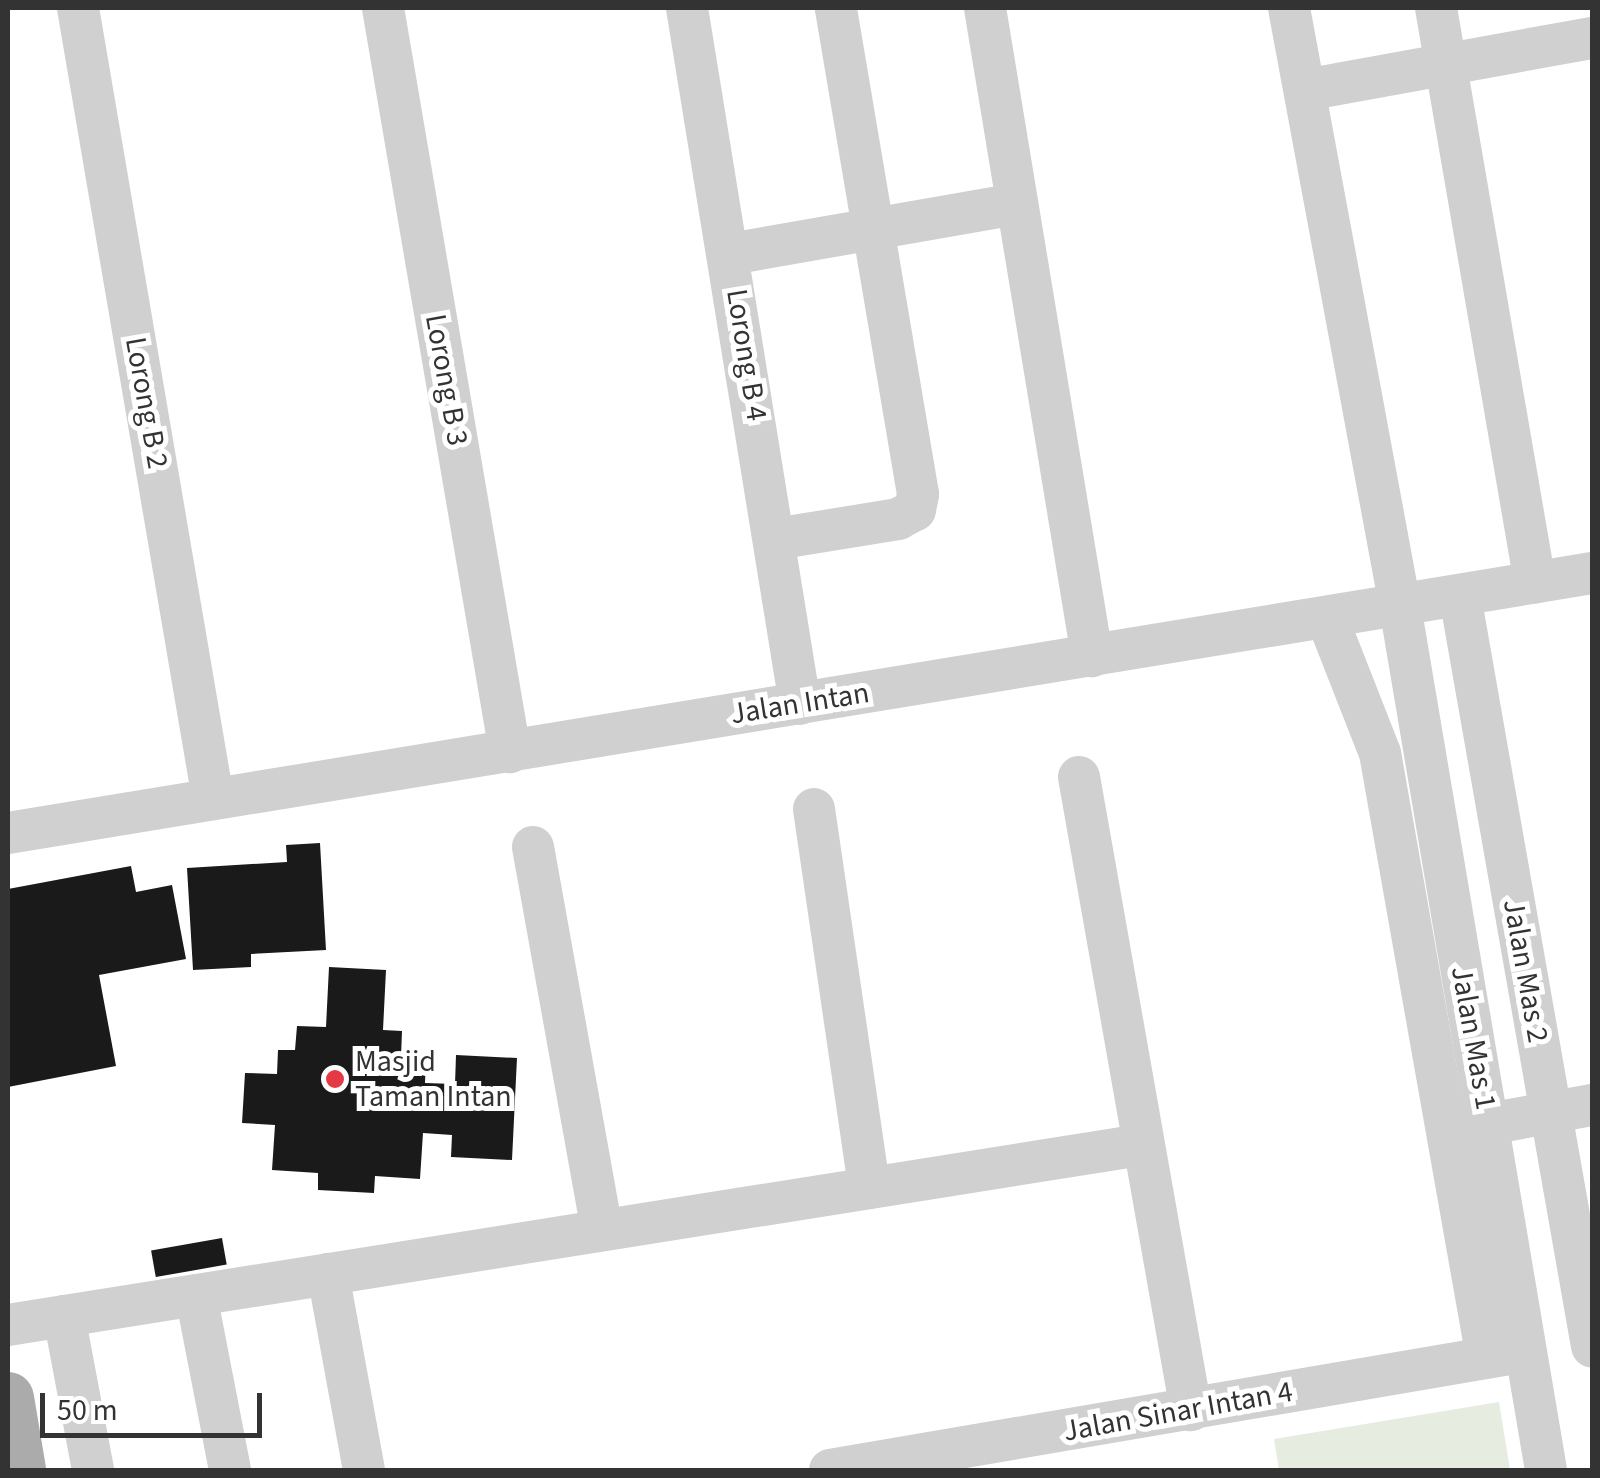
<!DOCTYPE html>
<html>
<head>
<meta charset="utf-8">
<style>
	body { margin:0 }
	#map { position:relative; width:1600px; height:1478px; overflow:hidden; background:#fff; font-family:"Source Sans 3",sans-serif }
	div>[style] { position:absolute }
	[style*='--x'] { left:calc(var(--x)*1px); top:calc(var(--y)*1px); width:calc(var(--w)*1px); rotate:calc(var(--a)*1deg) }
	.green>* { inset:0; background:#e6ecdf }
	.building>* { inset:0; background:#1a1a1a; transform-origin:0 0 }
	.minor>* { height:42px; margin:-21px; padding:0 21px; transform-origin:21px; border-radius:21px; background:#d0d0d0 }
	.major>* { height:52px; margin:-26px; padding:0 26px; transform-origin:26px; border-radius:26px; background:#ababab }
	.dots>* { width:28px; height:28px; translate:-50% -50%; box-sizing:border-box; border:5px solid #fff; border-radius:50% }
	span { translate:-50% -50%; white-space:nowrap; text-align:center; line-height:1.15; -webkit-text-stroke:10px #fff; paint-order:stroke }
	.street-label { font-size:30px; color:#333 }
	.poi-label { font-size:30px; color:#333 }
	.left { translate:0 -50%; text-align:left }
	.frame { position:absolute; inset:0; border:10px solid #333; pointer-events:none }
	.scale { position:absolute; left:40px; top:1393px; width:222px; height:45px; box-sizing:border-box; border:5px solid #333; border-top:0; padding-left:12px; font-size:30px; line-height:35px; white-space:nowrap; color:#333; -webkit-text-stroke:8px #fff; paint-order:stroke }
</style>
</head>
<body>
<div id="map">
	<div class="green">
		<div style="clip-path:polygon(1499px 1402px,1510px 1470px,1279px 1470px,1274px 1439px)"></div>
	</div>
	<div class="building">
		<div style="clip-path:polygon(320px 843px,326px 950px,251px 954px,251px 967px,193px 970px,187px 868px,287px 862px,286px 845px)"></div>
		<div style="clip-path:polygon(131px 866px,136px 892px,172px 885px,186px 959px,99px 975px,116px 1066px,8px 1087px,8px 889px)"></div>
		<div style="clip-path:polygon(329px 967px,386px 970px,383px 1030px,402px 1031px,401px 1057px,426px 1058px,425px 1083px,455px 1084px,456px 1055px,517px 1058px,512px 1160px,451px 1157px,452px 1135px,423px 1133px,420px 1179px,375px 1176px,374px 1193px,318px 1190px,318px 1173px,272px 1170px,275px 1125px,242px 1123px,245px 1073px,277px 1074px,278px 1050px,295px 1050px,297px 1026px,326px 1027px)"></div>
		<div style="left:222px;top:1238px;width:27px;height:72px;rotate:80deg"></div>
	</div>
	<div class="minor">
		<div style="--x:78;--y:8;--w:802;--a:80.31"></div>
		<div style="--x:383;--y:8;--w:755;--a:80.31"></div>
		<div style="--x:687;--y:8;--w:705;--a:80.78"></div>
		<div style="--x:985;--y:8;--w:657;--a:80.62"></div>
		<div style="--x:1289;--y:8;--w:608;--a:79.48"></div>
		<div style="--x:1400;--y:606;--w:876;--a:80.41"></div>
		<div style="--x:1436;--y:8;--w:583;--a:80.23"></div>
		<div style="--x:1305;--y:90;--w:292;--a:-10.3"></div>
		<div style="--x:730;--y:254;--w:291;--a:-9.9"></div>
		<div style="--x:775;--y:539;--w:125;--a:-9.2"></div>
		<div style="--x:898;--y:519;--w:19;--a:-28"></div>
		<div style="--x:915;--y:510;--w:16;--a:-79"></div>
		<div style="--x:918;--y:494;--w:493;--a:-99.6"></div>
		<div style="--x:1460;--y:596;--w:762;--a:80.02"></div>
		<div style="--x:1327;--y:618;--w:145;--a:68.6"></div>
		<div style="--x:1380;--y:753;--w:614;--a:79.97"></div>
		<div style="--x:1079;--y:777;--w:643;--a:79.97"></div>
		<div style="--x:814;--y:809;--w:383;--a:81.7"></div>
		<div style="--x:8;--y:833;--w:1605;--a:-9.32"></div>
		<div style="--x:533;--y:847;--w:389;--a:79.8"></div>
		<div style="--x:1488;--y:1124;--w:106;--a:-10.4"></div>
		<div style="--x:328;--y:1274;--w:199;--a:79.6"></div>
		<div style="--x:196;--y:1295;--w:178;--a:79"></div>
		<div style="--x:64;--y:1316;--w:157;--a:79.3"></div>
		<div style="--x:8;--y:1325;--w:1147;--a:-9.03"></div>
		<div style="--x:830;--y:1470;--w:695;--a:-9.69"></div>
	</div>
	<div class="major">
		<div style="--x:8;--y:1398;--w:73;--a:80.5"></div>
	</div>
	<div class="dots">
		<div style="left:335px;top:1079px;background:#e63946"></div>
	</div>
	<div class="street-label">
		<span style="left:746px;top:355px;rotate:81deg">Lorong B 4</span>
		<span style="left:446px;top:380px;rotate:80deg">Lorong B 3</span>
		<span style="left:146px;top:403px;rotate:80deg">Lorong B 2</span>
		<span style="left:800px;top:704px;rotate:-9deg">Jalan Intan</span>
		<span style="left:1525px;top:971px;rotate:80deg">Jalan Mas 2</span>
		<span style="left:1473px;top:1038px;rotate:80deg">Jalan Mas 1</span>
		<span style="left:1178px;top:1412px;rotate:-10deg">Jalan Sinar Intan 4</span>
	</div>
	<div class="poi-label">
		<span class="left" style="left:355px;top:1079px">Masjid<br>Taman Intan</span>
	</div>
	<div class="frame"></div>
	<div class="scale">50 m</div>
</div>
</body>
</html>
